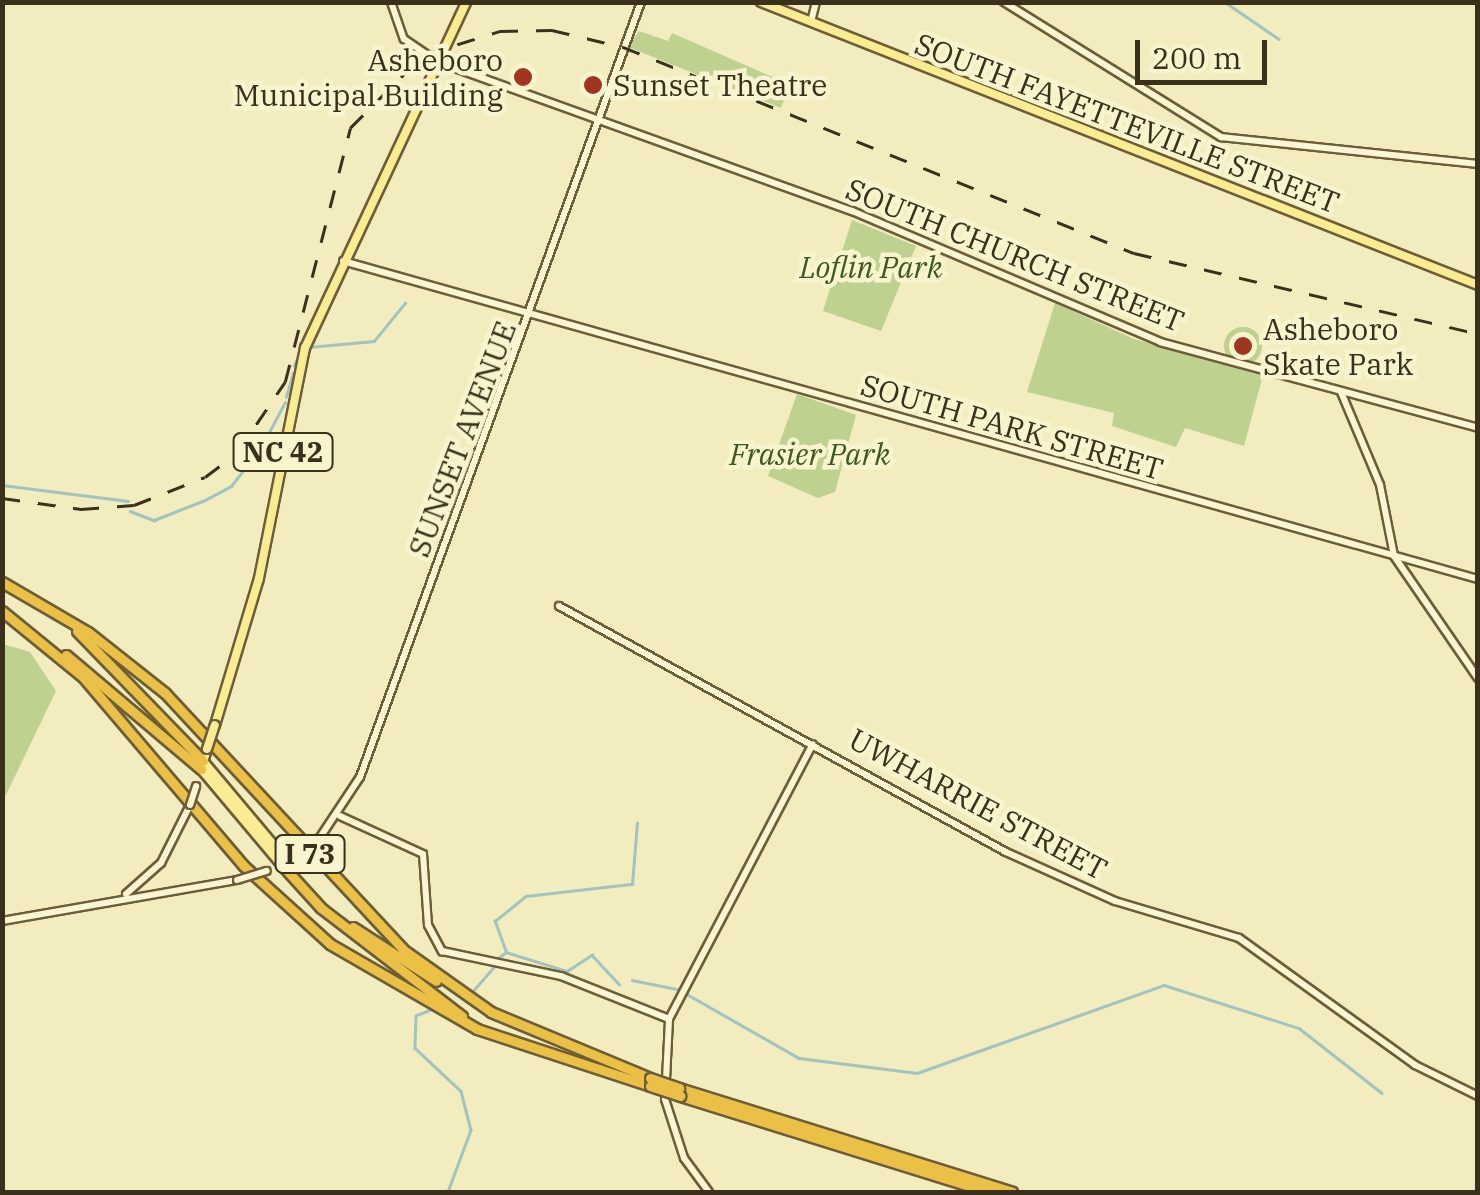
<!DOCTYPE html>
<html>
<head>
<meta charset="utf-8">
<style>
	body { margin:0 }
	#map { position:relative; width:1480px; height:1195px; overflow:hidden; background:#f2ecbe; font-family:"IBM Plex Serif",serif }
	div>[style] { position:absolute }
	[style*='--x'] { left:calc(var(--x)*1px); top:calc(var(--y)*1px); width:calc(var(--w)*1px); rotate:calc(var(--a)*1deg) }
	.green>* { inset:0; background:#bed191 }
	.round { border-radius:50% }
	.stream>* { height:2.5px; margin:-1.25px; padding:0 1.25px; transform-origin:1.25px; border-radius:1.25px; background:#a2c3bf }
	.roads { filter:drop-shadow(2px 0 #6d5d38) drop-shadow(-2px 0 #6d5d38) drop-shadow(0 2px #6d5d38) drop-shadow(0 -2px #6d5d38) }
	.secondary>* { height:6px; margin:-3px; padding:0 3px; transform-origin:3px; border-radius:3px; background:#fcf7d2 }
	.primary>* { height:8px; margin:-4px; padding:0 4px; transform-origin:4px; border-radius:4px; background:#f9ec92 }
	.highway>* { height:9px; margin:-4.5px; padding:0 4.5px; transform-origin:4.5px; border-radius:4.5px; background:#eac046 }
	.rail>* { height:2.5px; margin-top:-1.25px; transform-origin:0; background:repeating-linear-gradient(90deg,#3a301b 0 18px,transparent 0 36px) }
	.bridges { filter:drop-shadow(2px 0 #6d5d38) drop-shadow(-2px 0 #6d5d38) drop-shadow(0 2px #6d5d38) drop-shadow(0 -2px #6d5d38) }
	.secondary-bridge>* { height:6px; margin:-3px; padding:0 3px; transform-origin:3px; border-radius:3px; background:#fcf7d2 }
	.primary-bridge>* { height:8px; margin:-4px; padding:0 4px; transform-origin:4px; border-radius:4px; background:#f9ec92 }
	.highway-bridge>* { height:9px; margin:-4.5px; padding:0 4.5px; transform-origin:4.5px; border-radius:4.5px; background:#eac046 }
	.dots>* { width:28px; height:28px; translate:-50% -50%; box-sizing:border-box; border:5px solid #f8f4ce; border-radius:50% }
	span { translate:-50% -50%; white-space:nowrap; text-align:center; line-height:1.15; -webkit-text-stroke:9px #f8f4ce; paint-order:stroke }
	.shield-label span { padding:2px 8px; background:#f8f4ce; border:2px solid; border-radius:8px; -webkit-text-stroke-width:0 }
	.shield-label { font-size:28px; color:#3a301b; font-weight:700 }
	.poi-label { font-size:30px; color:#3a301b }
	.right { translate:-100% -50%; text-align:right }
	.left { translate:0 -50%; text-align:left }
	.street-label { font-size:30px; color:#3a301b }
	.park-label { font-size:30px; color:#405820; font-style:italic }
	.frame { position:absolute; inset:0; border:5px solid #3a301b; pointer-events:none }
	.scale { position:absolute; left:1135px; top:40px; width:132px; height:45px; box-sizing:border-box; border:5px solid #3a301b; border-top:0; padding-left:12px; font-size:30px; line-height:35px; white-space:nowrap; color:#3a301b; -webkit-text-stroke:8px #f8f4ce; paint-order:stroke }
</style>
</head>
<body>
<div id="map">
	<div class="green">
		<div style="clip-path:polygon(639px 31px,668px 41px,672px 33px,777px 79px,787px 91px,781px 108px,628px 47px)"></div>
		<div style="clip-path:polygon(852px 220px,916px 246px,881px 331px,823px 311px)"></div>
		<div style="clip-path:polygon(1055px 303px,1134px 339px,1263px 375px,1244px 446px,1185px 428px,1176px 447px,1112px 426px,1114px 413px,1027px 392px)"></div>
		<div class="round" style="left:1224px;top:327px;width:38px;height:38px"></div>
		<div style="clip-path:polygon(797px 394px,856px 415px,835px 492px,818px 498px,768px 476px)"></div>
		<div style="clip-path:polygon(3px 644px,30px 652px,56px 691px,3px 801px)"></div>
	</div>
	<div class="stream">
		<div style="--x:1225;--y:2;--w:65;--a:34.4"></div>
		<div style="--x:309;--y:347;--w:65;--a:-5.3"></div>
		<div style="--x:374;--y:341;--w:49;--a:-50.8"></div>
		<div style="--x:294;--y:366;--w:18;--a:-68"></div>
		<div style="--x:286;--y:397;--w:25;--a:-74"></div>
		<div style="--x:267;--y:436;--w:38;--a:-62"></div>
		<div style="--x:2;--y:485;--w:127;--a:7.2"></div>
		<div style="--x:130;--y:511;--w:26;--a:21"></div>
		<div style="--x:154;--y:520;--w:55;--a:-21.4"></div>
		<div style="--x:205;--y:500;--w:30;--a:-28"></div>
		<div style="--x:231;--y:486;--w:48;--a:-51.7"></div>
		<div style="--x:506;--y:952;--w:64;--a:17.3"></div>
		<div style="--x:567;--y:971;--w:30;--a:-33"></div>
		<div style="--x:592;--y:955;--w:40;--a:47"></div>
		<div style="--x:497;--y:959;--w:11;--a:-38"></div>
		<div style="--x:506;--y:952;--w:33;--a:-110"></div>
		<div style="--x:495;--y:921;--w:40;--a:-39"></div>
		<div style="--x:526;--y:896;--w:107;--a:-6.5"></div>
		<div style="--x:632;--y:884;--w:61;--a:-85.3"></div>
		<div style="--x:632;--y:980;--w:46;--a:11.3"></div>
		<div style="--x:472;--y:992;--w:35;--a:-49"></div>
		<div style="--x:685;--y:993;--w:131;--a:29.7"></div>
		<div style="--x:799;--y:1058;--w:119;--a:7.2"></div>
		<div style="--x:917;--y:1073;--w:262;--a:-19.6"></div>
		<div style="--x:1164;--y:985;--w:142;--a:17.7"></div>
		<div style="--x:1299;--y:1028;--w:105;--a:38.1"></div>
		<div style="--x:433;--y:1009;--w:18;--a:158"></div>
		<div style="--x:416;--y:1016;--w:32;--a:92"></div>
		<div style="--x:415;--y:1048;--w:63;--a:43.1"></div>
		<div style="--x:461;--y:1091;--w:40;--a:75.6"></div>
		<div style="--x:471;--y:1130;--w:66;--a:110.4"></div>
	</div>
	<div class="roads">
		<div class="secondary">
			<div style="--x:391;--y:2;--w:39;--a:71"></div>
			<div style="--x:404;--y:39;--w:41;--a:34.1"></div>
			<div style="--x:438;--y:62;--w:440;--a:19.8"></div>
			<div style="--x:852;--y:211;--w:335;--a:23"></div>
			<div style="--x:1160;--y:342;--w:329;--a:15.1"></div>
			<div style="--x:1004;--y:2;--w:256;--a:31.9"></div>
			<div style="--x:1221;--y:137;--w:258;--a:6"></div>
			<div style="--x:811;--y:22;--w:21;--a:-76"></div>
			<div style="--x:343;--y:261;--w:1179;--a:15.65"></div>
			<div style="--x:1341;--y:392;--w:101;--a:67.2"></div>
			<div style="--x:1380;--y:485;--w:72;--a:78.8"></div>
			<div style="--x:1394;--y:556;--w:148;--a:55.5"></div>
			<div style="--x:559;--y:606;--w:510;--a:28.83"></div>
			<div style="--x:1006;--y:852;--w:120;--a:24.2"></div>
			<div style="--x:1115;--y:901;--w:129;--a:16.6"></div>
			<div style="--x:1239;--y:938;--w:217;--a:35.8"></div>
			<div style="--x:1415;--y:1065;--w:70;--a:26.2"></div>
			<div style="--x:340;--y:816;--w:91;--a:24.6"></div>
			<div style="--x:423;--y:854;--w:71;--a:86"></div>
			<div style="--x:428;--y:925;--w:30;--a:62"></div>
			<div style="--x:442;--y:951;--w:122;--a:11.9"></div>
			<div style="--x:561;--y:976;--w:116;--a:21.7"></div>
			<div style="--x:317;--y:842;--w:78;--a:-56.5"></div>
			<div style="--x:360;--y:777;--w:824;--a:-70.07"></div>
			<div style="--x:126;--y:894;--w:47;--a:-41.5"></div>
			<div style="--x:161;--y:863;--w:65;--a:-63.4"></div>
			<div style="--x:2;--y:921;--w:239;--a:-9.9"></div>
			<div style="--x:709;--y:1192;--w:42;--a:-126.3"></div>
			<div style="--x:684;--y:1158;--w:62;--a:-107.9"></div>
			<div style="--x:665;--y:1099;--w:80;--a:-87.1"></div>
			<div style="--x:669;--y:1019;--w:310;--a:-62.4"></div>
		</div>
		<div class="primary">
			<div style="--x:761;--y:2;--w:771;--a:21.54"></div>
			<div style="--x:215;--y:725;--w:153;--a:-73.3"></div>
			<div style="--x:259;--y:578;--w:235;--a:-78.7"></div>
			<div style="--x:305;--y:348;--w:382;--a:-65"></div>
			<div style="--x:207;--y:749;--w:21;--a:107"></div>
			<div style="--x:201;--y:769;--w:124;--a:49.9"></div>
			<div style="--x:203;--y:761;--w:131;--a:50"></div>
		</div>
		<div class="highway">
			<div style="--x:2;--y:582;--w:99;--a:30.2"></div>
			<div style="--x:88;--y:632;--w:98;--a:38.4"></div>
			<div style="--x:165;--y:693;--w:352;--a:47.1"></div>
			<div style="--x:405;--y:951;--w:105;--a:35.3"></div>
			<div style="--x:491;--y:1012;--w:172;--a:22.5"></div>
			<div style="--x:2;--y:611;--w:104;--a:39.2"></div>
			<div style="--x:83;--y:677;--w:248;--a:49.6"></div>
			<div style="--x:244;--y:866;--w:116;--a:42.2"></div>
			<div style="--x:330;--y:944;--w:170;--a:30"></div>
			<div style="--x:477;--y:1029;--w:182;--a:18.2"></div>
			<div style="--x:77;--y:631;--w:181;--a:45.9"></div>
			<div style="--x:66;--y:655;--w:177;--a:40.2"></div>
			<div style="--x:281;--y:864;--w:59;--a:47.7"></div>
			<div style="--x:321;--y:908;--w:178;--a:37.5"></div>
			<div style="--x:353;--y:927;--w:99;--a:33"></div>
			<div style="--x:679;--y:1088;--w:349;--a:17.3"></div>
			<div style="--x:680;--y:1096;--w:323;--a:17.3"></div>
		</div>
	</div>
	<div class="rail">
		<div style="--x:2;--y:498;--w:80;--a:7.9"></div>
		<div style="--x:81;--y:509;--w:53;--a:-4.3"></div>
		<div style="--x:134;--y:505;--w:76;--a:-21.5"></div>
		<div style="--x:205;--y:477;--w:39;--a:-37"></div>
		<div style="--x:236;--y:454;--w:87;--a:-55.8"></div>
		<div style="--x:285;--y:382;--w:262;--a:-75.6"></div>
		<div style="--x:350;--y:128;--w:103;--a:-45"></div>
		<div style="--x:423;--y:55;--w:81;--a:-17.3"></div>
		<div style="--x:500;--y:31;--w:52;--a:-1.1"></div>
		<div style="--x:552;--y:30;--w:73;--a:13.5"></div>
		<div style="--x:623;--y:47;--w:551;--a:21.96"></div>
		<div style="--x:1134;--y:253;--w:353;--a:13.2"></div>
	</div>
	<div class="bridges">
		<div class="secondary-bridge">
			<div style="--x:190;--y:805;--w:20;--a:-72"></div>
			<div style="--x:296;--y:857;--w:26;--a:-36"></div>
			<div style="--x:237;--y:880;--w:31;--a:-17"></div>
		</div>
		<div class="primary-bridge">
			<div style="--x:207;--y:749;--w:25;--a:-72"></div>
		</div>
		<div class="highway-bridge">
			<div style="--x:650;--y:1078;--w:31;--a:19"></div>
			<div style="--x:650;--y:1086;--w:32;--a:18"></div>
		</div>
	</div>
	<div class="dots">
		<div style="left:523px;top:77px;background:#a03620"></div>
		<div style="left:593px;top:85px;background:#a03620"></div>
		<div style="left:1243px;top:346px;background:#a03620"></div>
	</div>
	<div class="shield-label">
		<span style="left:283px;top:452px">NC 42</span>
		<span style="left:310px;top:854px">I 73</span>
	</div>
	<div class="poi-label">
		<span class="right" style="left:503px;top:77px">Asheboro<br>Municipal Building</span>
		<span class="left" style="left:613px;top:85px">Sunset Theatre</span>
		<span class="left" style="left:1263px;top:346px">Asheboro<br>Skate Park</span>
	</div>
	<div class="street-label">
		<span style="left:1127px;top:123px;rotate:21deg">SOUTH FAYETTEVILLE STREET</span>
		<span style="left:1015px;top:255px;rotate:22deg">SOUTH CHURCH STREET</span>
		<span style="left:1012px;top:427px;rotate:16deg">SOUTH PARK STREET</span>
		<span style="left:462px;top:439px;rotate:-69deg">SUNSET AVENUE</span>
		<span style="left:978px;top:804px;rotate:28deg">UWHARRIE STREET</span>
	</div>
	<div class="park-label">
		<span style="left:871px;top:267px">Loflin Park</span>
		<span style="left:810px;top:454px">Frasier Park</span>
	</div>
	<div class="frame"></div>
	<div class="scale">200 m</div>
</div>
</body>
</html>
